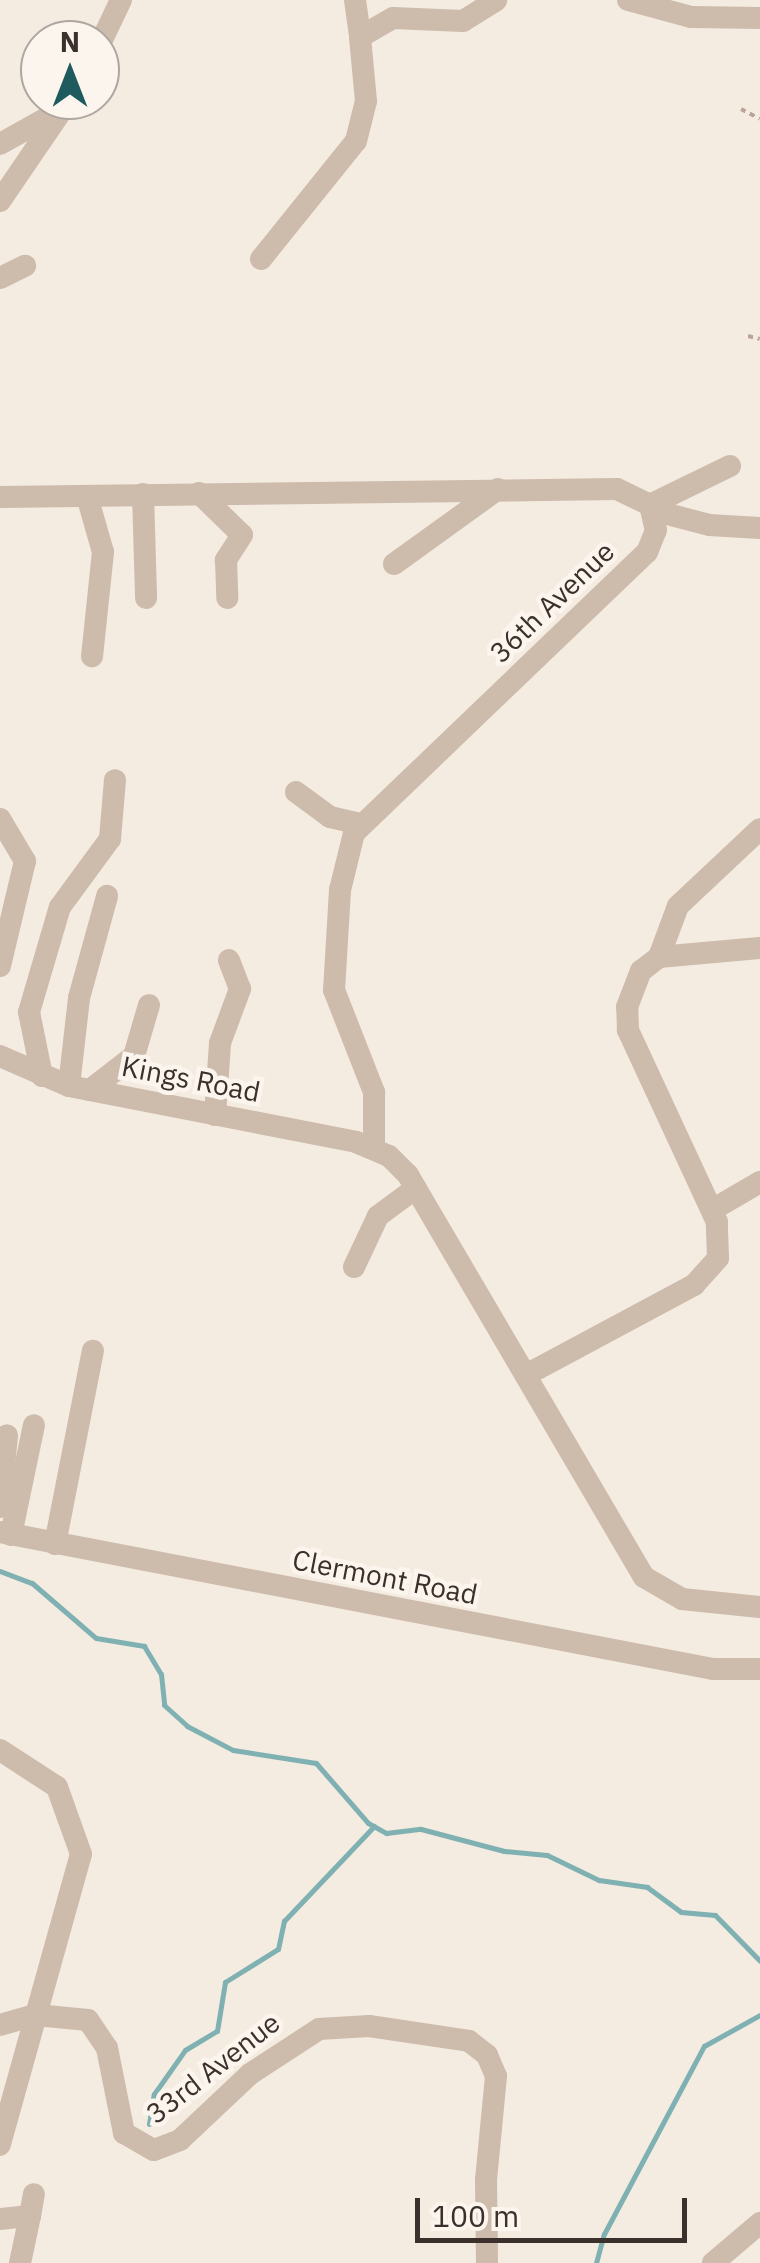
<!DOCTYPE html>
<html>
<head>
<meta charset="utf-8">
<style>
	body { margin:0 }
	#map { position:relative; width:760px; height:2263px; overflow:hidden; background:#f4ebe1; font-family:"IBM Plex Sans",sans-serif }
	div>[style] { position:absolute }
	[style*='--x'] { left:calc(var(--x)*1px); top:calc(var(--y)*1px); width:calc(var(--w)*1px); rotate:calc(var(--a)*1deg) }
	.stream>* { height:5px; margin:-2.5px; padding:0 2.5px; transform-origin:2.5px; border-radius:2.5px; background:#7fb0b2 }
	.path>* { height:4px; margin-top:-2px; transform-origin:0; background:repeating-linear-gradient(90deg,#b9a596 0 5px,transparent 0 10px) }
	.minor>* { height:22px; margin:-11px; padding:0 11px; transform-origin:11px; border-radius:11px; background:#cdbbac }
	span { translate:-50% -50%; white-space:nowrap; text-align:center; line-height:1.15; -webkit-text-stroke:9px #fbf5ee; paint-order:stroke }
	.street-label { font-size:28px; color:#3b302b }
	.north { position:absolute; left:20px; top:20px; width:100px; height:100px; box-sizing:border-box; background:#fbf5ee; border:2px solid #aea6a0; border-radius:50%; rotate:0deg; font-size:28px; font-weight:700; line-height:40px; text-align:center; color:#3b302b }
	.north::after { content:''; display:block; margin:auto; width:35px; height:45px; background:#1f5a5e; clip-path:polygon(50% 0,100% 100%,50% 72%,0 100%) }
	.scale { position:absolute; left:415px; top:2198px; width:272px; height:45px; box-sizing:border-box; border:5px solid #3b302b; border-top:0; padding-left:12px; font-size:30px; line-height:35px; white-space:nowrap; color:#3b302b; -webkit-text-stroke:8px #fbf5ee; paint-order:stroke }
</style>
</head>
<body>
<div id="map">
	<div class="stream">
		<div style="--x:0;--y:1571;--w:34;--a:21"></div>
		<div style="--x:32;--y:1583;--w:84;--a:40.7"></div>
		<div style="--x:96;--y:1638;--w:49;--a:9.5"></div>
		<div style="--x:144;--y:1646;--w:33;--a:59"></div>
		<div style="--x:161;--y:1674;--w:31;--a:84"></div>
		<div style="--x:164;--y:1705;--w:31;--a:42"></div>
		<div style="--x:187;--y:1726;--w:52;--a:27.6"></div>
		<div style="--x:233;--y:1750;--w:84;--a:8.9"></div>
		<div style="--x:316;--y:1763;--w:79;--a:49.1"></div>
		<div style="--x:368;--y:1823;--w:21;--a:29"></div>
		<div style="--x:386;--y:1833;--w:35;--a:-7"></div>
		<div style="--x:421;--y:1829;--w:86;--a:14.8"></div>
		<div style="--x:504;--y:1851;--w:43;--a:5.3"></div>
		<div style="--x:547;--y:1855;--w:58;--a:25.7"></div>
		<div style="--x:599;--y:1880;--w:49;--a:8.3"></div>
		<div style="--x:647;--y:1887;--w:42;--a:36.3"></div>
		<div style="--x:681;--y:1912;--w:34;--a:5"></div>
		<div style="--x:715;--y:1915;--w:64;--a:45.6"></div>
		<div style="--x:149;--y:2124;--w:30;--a:-81"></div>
		<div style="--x:154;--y:2094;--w:54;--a:-54.8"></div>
		<div style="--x:185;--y:2050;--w:37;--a:-31"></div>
		<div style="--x:217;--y:2031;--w:50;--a:-80.7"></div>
		<div style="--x:225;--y:1982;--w:62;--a:-31.9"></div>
		<div style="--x:278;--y:1949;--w:29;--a:-78"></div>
		<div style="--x:284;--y:1921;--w:131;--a:-46.5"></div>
		<div style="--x:596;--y:2263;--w:30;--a:-75"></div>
		<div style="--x:604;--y:2234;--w:213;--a:-62"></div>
		<div style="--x:704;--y:2046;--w:64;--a:-29"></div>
	</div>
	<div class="path">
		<div style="--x:741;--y:109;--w:21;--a:28"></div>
		<div style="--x:748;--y:336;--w:12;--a:14"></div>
	</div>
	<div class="minor">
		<div style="--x:355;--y:0;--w:37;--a:82"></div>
		<div style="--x:628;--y:0;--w:65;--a:15.1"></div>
		<div style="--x:691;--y:17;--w:69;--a:0.8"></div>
		<div style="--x:100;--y:44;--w:49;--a:-64.5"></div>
		<div style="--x:0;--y:144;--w:72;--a:-29.1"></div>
		<div style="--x:0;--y:201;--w:122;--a:-55.7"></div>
		<div style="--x:261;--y:259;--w:151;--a:-51.2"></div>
		<div style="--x:356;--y:141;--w:41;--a:-76"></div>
		<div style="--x:366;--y:101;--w:64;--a:-95.4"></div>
		<div style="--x:360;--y:37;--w:38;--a:-30"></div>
		<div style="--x:393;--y:18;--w:70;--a:2.5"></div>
		<div style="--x:463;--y:21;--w:39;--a:-32"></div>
		<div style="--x:0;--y:278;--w:28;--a:-26"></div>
		<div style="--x:199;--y:493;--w:60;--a:44.3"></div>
		<div style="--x:242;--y:535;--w:30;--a:123"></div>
		<div style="--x:226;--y:560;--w:38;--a:88"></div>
		<div style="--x:143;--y:494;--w:104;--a:88.3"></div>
		<div style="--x:87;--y:496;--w:58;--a:74.1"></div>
		<div style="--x:103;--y:552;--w:105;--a:96"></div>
		<div style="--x:0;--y:497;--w:617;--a:-0.74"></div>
		<div style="--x:617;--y:489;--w:37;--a:26"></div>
		<div style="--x:650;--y:505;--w:26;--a:77"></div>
		<div style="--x:656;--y:530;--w:24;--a:112"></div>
		<div style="--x:647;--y:552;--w:406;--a:136.2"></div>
		<div style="--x:354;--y:833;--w:59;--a:103.8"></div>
		<div style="--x:340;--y:890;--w:100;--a:93.4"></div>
		<div style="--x:334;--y:990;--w:110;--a:68.6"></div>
		<div style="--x:374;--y:1092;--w:55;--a:90"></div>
		<div style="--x:650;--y:505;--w:89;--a:-26"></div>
		<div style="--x:652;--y:510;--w:59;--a:14.7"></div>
		<div style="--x:709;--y:525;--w:51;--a:3.4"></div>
		<div style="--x:394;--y:564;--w:128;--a:-35.8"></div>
		<div style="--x:296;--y:792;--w:42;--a:36.3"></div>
		<div style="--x:330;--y:817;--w:31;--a:13"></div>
		<div style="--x:0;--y:819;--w:49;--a:59.2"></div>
		<div style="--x:25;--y:861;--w:108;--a:103.4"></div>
		<div style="--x:659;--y:957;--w:54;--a:-69.6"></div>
		<div style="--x:678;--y:906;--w:112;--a:-43.2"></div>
		<div style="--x:0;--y:1056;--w:75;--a:23.5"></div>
		<div style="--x:69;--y:1086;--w:292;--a:11"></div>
		<div style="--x:356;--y:1142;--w:36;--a:23"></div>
		<div style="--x:389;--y:1156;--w:27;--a:45"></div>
		<div style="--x:408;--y:1175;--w:466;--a:59.6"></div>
		<div style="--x:644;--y:1577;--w:44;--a:30.1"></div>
		<div style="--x:682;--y:1599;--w:78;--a:5.9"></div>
		<div style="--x:42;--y:1076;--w:65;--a:-101.5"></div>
		<div style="--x:29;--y:1012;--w:109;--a:-73.6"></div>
		<div style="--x:60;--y:907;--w:84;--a:-53.7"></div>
		<div style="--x:110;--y:839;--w:59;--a:-85.2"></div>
		<div style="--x:69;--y:1086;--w:89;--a:-83.5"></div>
		<div style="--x:79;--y:998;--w:106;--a:-74.6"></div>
		<div style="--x:90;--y:1090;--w:56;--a:-37.7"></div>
		<div style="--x:134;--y:1056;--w:53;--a:-73.6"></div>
		<div style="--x:215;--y:1115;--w:72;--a:-86"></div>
		<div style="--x:220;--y:1043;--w:58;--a:-69.7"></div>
		<div style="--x:240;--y:989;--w:31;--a:-111"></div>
		<div style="--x:712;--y:1210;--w:56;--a:-30.3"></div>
		<div style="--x:354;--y:1267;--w:56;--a:-64.8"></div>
		<div style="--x:378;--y:1216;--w:47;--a:-36.4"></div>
		<div style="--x:526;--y:1375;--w:191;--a:-28.2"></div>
		<div style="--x:694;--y:1285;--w:36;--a:-48"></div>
		<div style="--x:718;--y:1258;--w:36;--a:-92"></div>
		<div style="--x:717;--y:1222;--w:212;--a:-114.9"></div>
		<div style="--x:628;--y:1030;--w:23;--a:-92"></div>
		<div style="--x:627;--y:1007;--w:39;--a:-69"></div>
		<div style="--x:641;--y:971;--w:23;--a:-38"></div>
		<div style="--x:659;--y:957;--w:101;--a:-5.1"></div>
		<div style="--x:0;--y:1507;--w:72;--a:-84.4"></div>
		<div style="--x:0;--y:1532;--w:726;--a:10.88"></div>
		<div style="--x:713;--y:1669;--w:47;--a:0"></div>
		<div style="--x:11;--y:1535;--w:112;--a:-78.2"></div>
		<div style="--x:55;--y:1544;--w:197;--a:-78.9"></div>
		<div style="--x:0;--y:1750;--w:68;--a:33"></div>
		<div style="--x:57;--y:1787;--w:71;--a:70.3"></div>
		<div style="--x:81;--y:1854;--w:302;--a:105.6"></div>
		<div style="--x:0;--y:2025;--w:37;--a:-16"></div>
		<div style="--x:36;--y:2015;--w:52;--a:5.5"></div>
		<div style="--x:88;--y:2020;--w:34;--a:56"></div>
		<div style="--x:107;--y:2048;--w:87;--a:78.7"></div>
		<div style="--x:124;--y:2133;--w:34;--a:30"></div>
		<div style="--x:154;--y:2150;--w:28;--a:-21"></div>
		<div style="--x:180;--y:2140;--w:96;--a:-43.3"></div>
		<div style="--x:250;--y:2074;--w:82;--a:-33.1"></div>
		<div style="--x:319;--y:2029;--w:50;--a:-3.4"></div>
		<div style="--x:369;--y:2026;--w:101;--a:8.5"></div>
		<div style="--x:469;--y:2041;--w:23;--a:38"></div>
		<div style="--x:487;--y:2055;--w:23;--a:67"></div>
		<div style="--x:496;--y:2076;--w:104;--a:95.5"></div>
		<div style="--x:486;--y:2180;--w:83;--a:89.3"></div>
		<div style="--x:0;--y:2219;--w:30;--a:-6"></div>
		<div style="--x:30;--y:2216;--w:22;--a:-80"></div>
		<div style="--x:20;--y:2263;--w:48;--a:-78"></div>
		<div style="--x:713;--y:2263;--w:62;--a:-40.4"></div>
	</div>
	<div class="street-label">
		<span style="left:552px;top:602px;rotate:-44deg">36th Avenue</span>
		<span style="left:191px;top:1079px;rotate:11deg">Kings Road</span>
		<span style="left:385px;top:1577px;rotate:11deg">Clermont Road</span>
		<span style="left:213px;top:2068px;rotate:-38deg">33rd Avenue</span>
	</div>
	<div class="north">N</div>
	<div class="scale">100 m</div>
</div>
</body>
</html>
